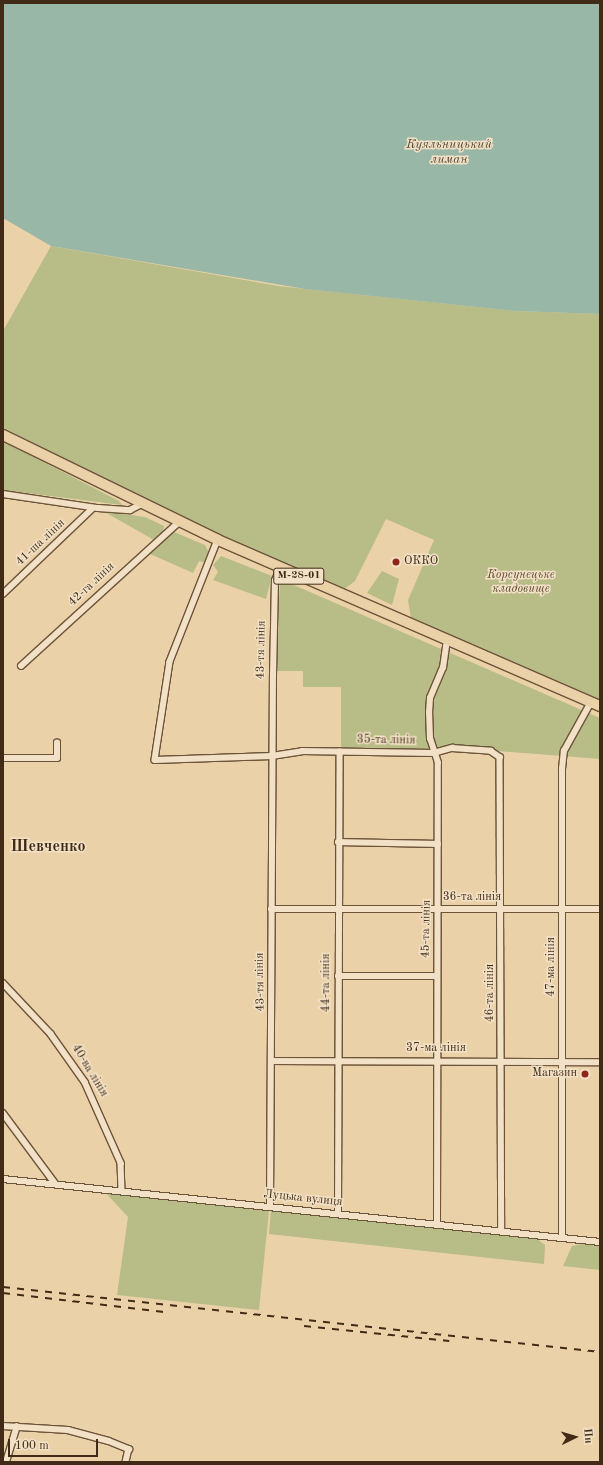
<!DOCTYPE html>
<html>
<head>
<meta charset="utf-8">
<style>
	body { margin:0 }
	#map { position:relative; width:603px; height:1465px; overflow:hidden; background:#ebd1a7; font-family:"Old Standard TT",serif }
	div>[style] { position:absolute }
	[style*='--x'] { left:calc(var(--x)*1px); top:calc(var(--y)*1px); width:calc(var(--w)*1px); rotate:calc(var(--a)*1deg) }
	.green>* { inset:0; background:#b8bc87 }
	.water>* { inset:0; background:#98b7a6 }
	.roads { filter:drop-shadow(1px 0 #6c543a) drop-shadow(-1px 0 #6c543a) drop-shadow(0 1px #6c543a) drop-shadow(0 -1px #6c543a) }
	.street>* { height:5.5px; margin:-2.75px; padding:0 2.75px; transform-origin:2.75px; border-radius:2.75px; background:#f2e1c6 }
	.highway>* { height:10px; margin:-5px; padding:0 5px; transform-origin:5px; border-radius:5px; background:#ebd1a7 }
	.rail>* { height:2px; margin-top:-1px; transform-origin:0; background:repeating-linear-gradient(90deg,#412b16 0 7px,transparent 0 14px) }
	.dots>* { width:11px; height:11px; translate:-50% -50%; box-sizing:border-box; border:2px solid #f2e1c6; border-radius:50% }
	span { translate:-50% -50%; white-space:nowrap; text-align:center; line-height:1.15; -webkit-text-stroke:3px #f2e1c6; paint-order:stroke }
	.shield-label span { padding:1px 3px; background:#f2e1c6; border:1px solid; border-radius:3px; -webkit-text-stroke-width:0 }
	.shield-label { font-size:11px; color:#412b16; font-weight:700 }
	.street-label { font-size:12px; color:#412b16 }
	.poi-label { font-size:12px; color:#412b16 }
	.left { translate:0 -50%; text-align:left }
	.right { translate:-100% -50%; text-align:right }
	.park-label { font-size:12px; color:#59482d; font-style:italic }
	.water-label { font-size:13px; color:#524733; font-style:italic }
	.district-label { font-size:16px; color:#412b16; font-weight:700 }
	.frame { position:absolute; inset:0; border:4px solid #412b16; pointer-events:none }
	.north { position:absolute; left:555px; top:1417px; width:40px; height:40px; -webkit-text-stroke:3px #f2e1c6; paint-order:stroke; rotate:85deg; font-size:11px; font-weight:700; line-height:16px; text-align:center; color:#412b16 }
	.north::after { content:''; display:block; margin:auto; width:14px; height:18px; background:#412b16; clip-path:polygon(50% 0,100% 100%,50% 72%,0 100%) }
	.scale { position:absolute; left:8px; top:1439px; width:90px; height:18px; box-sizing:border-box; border:2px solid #412b16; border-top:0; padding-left:5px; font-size:12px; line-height:14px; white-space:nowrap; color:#412b16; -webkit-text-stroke:3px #f2e1c6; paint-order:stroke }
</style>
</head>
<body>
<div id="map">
	<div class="green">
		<div style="clip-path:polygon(51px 246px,278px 286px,515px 311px,600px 314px,600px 703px,411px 619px,408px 600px,434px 540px,386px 519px,355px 581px,343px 590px,217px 534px,3px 428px,3px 331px)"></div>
		<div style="clip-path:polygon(3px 441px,119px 501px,122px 505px,3px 490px)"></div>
		<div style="clip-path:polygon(103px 511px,145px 517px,164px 526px,163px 531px,154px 540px)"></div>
		<div style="clip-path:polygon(174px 532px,205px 545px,210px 555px,206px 563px,199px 561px,193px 573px,148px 553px,167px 534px)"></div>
		<div style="clip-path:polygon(221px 556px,272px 576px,266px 599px,213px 580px,218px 572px,213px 565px)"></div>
		<div style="clip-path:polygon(382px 571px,399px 579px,392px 605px,367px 593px)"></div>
		<div style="clip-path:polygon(280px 579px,600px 718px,600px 759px,459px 748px,442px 752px,349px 752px,341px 746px,341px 687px,303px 687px,303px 671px,276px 671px)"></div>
		<div style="clip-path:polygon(104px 1191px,269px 1211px,259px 1310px,117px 1295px,128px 1217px)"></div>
		<div style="clip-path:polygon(271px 1210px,537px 1239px,545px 1245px,544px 1264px,269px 1234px)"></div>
		<div style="clip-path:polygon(582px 1244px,600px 1246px,600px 1270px,563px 1266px,572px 1246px)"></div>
	</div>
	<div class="water">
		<div style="clip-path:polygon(3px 3px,600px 3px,600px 314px,515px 311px,305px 289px,51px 246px,3px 218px)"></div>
	</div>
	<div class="roads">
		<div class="street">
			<div style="--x:3;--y:494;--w:96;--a:8.4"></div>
			<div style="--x:98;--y:508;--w:32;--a:4"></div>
			<div style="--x:130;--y:510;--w:13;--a:-27"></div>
			<div style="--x:218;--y:540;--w:131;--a:111.5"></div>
			<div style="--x:170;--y:662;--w:99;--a:98.7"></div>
			<div style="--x:155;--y:760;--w:117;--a:-2"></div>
			<div style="--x:272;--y:756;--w:30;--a:-9"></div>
			<div style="--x:302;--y:751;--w:132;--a:0.9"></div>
			<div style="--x:434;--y:753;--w:19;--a:-16"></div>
			<div style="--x:452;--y:748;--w:39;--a:4"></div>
			<div style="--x:491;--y:751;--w:11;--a:34"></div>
			<div style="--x:500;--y:757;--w:474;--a:89.8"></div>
			<div style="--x:3;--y:594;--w:124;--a:-43.7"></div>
			<div style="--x:21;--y:666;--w:214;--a:-42.3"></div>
			<div style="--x:3;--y:758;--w:54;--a:0"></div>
			<div style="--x:57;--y:758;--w:15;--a:-90"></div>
			<div style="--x:338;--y:842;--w:100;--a:1.1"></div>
			<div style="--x:271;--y:909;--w:329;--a:0"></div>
			<div style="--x:338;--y:976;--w:99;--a:0"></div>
			<div style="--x:3;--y:983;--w:70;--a:46.7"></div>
			<div style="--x:51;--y:1034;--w:59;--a:54.7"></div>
			<div style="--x:85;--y:1082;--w:89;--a:66"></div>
			<div style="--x:121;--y:1163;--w:26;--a:88"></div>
			<div style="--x:273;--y:1061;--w:327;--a:0.2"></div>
			<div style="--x:3;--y:1113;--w:87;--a:53.4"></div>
			<div style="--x:3;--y:1179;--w:600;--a:6.02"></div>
			<div style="--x:270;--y:1206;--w:531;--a:-89.68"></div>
			<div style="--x:273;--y:675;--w:94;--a:-88.8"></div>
			<div style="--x:275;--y:581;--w:14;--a:-69"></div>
			<div style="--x:338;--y:1213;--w:461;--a:-89.8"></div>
			<div style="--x:437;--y:1223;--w:460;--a:-89.9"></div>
			<div style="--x:438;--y:763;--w:25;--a:-108"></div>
			<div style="--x:430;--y:739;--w:26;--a:-92"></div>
			<div style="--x:429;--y:713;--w:15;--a:-86"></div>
			<div style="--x:430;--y:698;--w:33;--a:-67"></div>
			<div style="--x:443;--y:668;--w:27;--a:-82"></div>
			<div style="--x:562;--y:1238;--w:469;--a:-90"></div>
			<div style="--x:562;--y:769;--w:18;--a:-84"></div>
			<div style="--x:564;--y:751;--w:56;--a:-61.1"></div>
			<div style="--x:3;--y:1426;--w:65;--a:3.5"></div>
			<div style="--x:68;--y:1430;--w:42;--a:15"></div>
			<div style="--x:109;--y:1441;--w:22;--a:22"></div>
			<div style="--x:129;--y:1449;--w:13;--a:103"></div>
			<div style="--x:6;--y:1462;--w:37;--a:-73"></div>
		</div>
		<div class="highway">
			<div style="--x:3;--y:435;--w:239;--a:26"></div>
			<div style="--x:218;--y:540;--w:417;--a:23.5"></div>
		</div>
	</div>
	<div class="rail">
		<div style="--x:3;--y:1287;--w:601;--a:6.21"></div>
		<div style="--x:3;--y:1293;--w:162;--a:6.7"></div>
		<div style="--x:304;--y:1326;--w:146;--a:5.9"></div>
	</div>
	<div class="dots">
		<div style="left:396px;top:562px;background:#8f2418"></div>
		<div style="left:585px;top:1074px;background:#8f2418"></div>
	</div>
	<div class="shield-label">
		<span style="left:299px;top:576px">М-28-01</span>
	</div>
	<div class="street-label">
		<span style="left:41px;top:543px;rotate:-43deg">41-ша лінія</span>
		<span style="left:92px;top:585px;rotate:-43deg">42-га лінія</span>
		<span style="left:262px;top:650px;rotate:-89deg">43-тя лінія</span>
		<span style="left:386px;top:741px;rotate:1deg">35-та лінія</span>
		<span style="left:472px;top:898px">36-та лінія</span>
		<span style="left:427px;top:929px;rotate:-89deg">45-та лінія</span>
		<span style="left:552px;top:967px;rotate:-90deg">47-ма лінія</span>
		<span style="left:261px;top:982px;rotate:-91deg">43-тя лінія</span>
		<span style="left:327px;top:983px;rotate:-90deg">44-та лінія</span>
		<span style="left:491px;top:993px;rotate:-90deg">46-та лінія</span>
		<span style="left:436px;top:1049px">37-ма лінія</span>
		<span style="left:89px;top:1071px;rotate:59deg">40-ва лінія</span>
		<span style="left:303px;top:1199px;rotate:6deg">Луцька вулиця</span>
	</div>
	<div class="poi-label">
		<span class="left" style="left:404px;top:562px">ОККО</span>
		<span class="right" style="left:577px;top:1074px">Магазин</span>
	</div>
	<div class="park-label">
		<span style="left:521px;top:583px">Корсунецьке<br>кладовище</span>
	</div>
	<div class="water-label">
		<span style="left:449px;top:153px">Куяльницький<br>лиман</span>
	</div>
	<div class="district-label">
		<span style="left:48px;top:847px">Шевченко</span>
	</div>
	<div class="frame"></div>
	<div class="north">Пн</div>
	<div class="scale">100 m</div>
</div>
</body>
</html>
